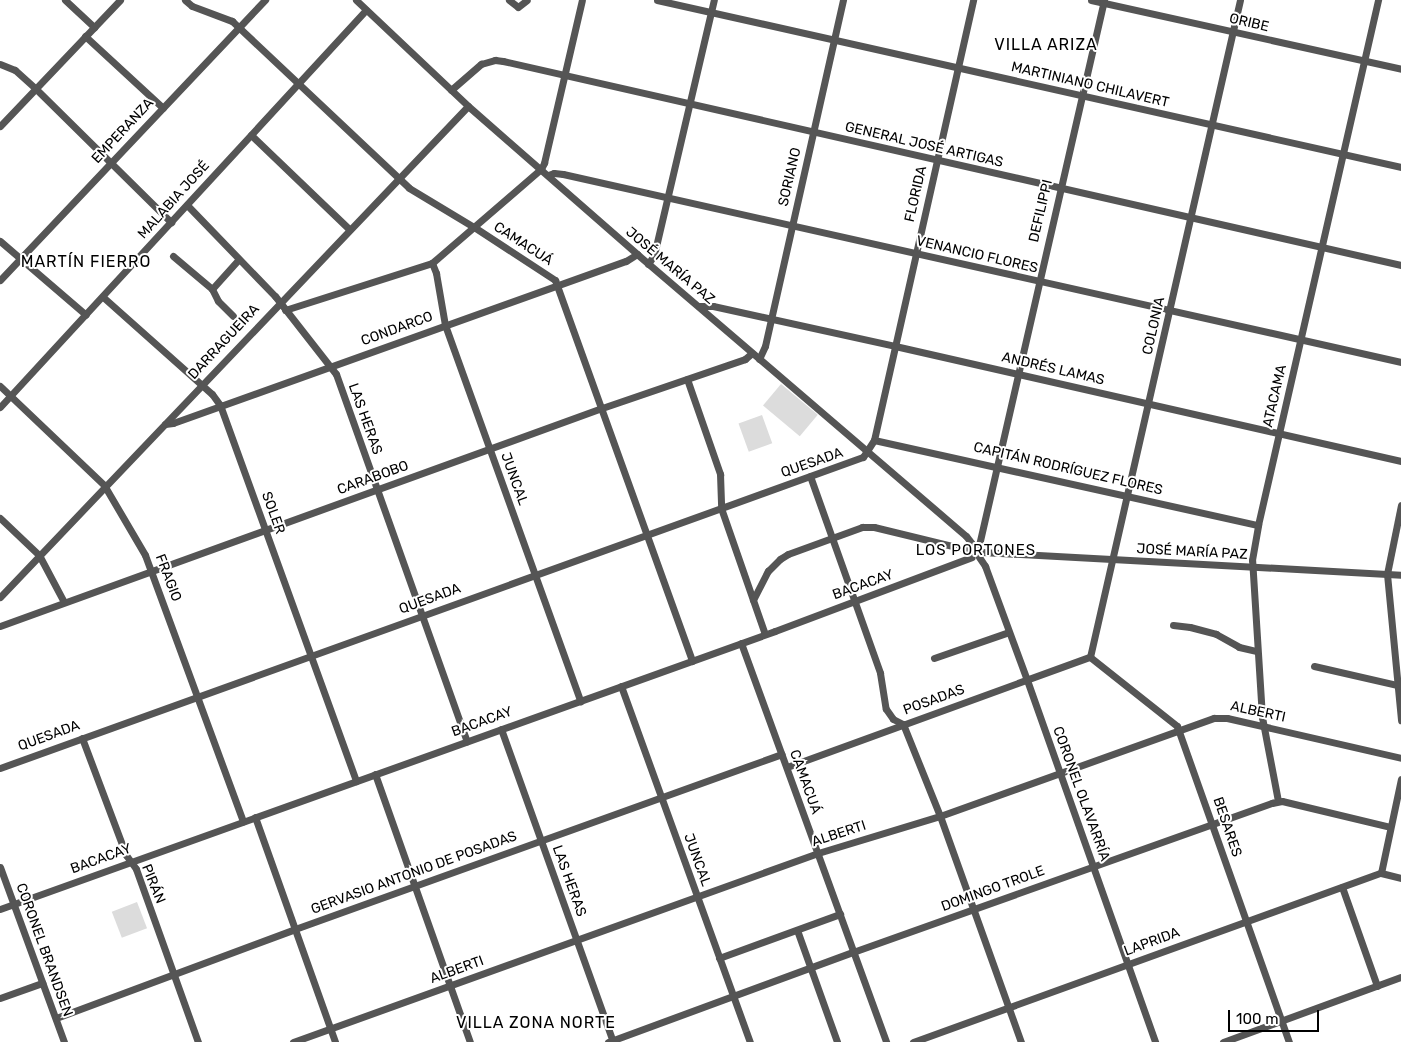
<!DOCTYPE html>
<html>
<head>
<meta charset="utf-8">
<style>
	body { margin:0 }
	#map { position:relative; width:1401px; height:1042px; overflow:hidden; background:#fff; font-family:Rubik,sans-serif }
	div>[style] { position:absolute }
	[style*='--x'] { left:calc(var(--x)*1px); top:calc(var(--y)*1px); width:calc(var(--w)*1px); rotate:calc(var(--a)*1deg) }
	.green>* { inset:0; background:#dcdcdc; transform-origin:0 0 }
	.minor>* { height:7px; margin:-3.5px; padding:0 3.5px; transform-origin:3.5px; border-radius:3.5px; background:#555 }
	span { translate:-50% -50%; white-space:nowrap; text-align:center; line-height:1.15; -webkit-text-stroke:4px #fff; paint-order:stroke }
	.street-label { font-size:14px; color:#000 }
	.neighbourhood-label { font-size:15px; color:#000; letter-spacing:1px }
	.quarter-label { font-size:16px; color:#000; letter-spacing:1px }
	.scale { position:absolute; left:1228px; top:1010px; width:91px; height:22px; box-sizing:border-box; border:2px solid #000; border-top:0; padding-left:6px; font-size:15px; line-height:18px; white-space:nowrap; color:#000; -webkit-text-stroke:4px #fff; paint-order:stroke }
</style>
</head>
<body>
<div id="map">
	<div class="green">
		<div style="left:781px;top:384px;width:48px;height:28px;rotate:40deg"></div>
		<div style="left:762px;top:415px;width:30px;height:25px;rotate:70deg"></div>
		<div style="left:137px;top:902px;width:28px;height:27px;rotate:69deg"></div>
	</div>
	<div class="minor">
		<div style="--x:65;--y:0;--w:40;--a:43"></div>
		<div style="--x:185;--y:0;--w:9;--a:41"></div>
		<div style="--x:192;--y:6;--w:43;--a:20.6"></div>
		<div style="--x:232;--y:21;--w:243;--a:43.3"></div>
		<div style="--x:409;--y:188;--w:76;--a:31"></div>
		<div style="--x:474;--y:227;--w:97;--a:33.2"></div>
		<div style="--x:555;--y:280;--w:405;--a:70.2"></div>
		<div style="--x:356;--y:0;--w:154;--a:43.4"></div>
		<div style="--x:468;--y:106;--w:225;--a:41.2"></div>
		<div style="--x:637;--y:254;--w:433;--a:40.6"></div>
		<div style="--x:966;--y:536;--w:11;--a:52"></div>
		<div style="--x:509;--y:0;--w:11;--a:38"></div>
		<div style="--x:518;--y:7;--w:11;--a:-38"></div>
		<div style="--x:657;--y:0;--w:763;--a:12.65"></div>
		<div style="--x:1091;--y:0;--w:318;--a:12.5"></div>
		<div style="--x:85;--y:36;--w:106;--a:42.7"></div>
		<div style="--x:0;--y:64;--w:16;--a:22"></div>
		<div style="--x:15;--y:70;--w:28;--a:42"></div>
		<div style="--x:36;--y:89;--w:190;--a:44.6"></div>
		<div style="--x:451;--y:90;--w:40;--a:-41"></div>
		<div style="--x:481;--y:64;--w:15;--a:-16"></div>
		<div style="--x:495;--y:60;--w:8;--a:7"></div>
		<div style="--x:503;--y:61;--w:921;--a:12.8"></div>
		<div style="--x:0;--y:126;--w:174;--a:-46.4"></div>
		<div style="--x:251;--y:135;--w:136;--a:43.8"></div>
		<div style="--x:548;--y:175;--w:6;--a:-18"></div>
		<div style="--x:554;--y:173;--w:9;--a:6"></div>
		<div style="--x:563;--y:174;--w:859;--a:12.64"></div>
		<div style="--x:187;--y:205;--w:127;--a:46"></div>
		<div style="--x:275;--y:296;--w:99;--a:52"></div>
		<div style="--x:336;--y:374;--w:390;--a:70.4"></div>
		<div style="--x:0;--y:241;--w:113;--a:40.7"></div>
		<div style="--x:173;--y:256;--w:51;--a:40.2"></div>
		<div style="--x:212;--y:289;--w:13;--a:63"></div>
		<div style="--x:218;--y:301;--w:21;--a:45"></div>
		<div style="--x:432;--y:263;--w:11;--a:68"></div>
		<div style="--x:436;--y:273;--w:53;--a:80.2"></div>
		<div style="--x:445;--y:325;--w:400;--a:70.2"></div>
		<div style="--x:648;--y:264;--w:11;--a:-56"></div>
		<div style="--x:654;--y:255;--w:262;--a:-76.8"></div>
		<div style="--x:0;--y:280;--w:386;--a:-46.6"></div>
		<div style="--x:212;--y:289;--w:40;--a:-48"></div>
		<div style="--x:103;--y:297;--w:146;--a:41.7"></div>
		<div style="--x:212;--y:394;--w:14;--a:54"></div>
		<div style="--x:220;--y:405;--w:400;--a:70.1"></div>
		<div style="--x:699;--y:306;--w:14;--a:0"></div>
		<div style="--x:713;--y:306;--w:186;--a:12.4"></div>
		<div style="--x:895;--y:346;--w:519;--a:12.8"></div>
		<div style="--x:285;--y:310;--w:154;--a:-17.7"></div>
		<div style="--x:432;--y:263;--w:144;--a:-40.8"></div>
		<div style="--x:541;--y:169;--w:7;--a:-63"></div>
		<div style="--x:544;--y:163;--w:167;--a:-76.9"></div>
		<div style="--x:759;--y:359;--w:14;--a:-65"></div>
		<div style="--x:765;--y:346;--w:355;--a:-77.3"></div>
		<div style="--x:687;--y:379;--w:101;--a:70.8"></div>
		<div style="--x:720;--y:474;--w:34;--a:88"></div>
		<div style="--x:721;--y:508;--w:133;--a:70.8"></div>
		<div style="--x:0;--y:386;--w:144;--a:43.6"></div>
		<div style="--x:104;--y:485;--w:81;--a:59.6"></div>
		<div style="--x:145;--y:555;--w:284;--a:69.8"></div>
		<div style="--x:0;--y:407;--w:540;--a:-47.33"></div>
		<div style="--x:165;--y:424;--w:8;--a:-7"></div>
		<div style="--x:173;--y:423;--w:481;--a:-19.7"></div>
		<div style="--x:626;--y:261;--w:13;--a:-32"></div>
		<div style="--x:874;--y:440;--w:393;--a:12.5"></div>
		<div style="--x:810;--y:476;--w:209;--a:70.4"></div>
		<div style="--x:880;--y:673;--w:36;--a:81"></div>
		<div style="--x:886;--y:709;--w:12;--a:55"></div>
		<div style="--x:893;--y:719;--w:11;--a:27"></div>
		<div style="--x:903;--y:724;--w:99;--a:68.1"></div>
		<div style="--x:940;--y:816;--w:240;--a:70.3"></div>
		<div style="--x:1401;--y:505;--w:70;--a:101.5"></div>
		<div style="--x:1387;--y:574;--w:147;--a:84.5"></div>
		<div style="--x:0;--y:518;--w:54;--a:43.5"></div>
		<div style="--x:39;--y:555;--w:53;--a:62"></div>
		<div style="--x:979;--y:545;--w:559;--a:-77.08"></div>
		<div style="--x:982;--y:552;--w:420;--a:3.1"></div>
		<div style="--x:979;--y:557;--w:11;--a:56"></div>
		<div style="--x:985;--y:566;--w:121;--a:69.8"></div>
		<div style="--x:1027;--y:680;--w:384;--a:70.5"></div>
		<div style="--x:0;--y:597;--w:678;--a:-46.37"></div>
		<div style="--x:753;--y:600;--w:33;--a:-63"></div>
		<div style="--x:768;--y:571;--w:17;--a:-45"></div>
		<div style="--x:780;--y:559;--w:9;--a:-32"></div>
		<div style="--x:788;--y:554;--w:79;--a:-20"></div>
		<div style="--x:862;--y:527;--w:12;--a:0"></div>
		<div style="--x:874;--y:527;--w:98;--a:13.6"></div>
		<div style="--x:1173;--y:625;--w:17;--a:7"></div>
		<div style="--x:1190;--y:627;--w:27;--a:15"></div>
		<div style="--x:1216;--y:634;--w:26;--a:29"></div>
		<div style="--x:1239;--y:647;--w:17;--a:13"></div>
		<div style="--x:0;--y:626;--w:640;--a:-19.91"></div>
		<div style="--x:602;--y:408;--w:151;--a:-18.9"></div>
		<div style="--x:745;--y:359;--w:9;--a:-41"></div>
		<div style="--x:741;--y:643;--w:425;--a:70"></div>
		<div style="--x:1090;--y:657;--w:674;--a:-77.14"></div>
		<div style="--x:1090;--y:657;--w:111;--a:38.4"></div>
		<div style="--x:1177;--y:726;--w:335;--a:70.5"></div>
		<div style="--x:934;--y:658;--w:79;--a:-19.1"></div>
		<div style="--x:1314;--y:666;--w:89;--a:12.9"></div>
		<div style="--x:621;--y:686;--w:379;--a:70.1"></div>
		<div style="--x:501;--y:729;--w:332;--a:70.3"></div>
		<div style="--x:82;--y:738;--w:125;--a:69.4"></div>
		<div style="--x:126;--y:855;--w:17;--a:54"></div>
		<div style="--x:136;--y:869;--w:184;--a:70.3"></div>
		<div style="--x:787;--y:767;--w:322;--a:-20"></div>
		<div style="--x:0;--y:768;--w:917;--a:-19.82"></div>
		<div style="--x:863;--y:457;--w:20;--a:-57"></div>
		<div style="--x:874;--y:440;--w:451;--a:-77.3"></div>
		<div style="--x:375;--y:774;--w:284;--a:70.5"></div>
		<div style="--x:1278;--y:801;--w:86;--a:-100.8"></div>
		<div style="--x:1262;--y:717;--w:157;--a:-93.6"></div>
		<div style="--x:1252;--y:560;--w:36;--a:-80"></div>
		<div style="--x:1258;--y:525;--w:539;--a:-77.12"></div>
		<div style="--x:255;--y:817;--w:239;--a:70.4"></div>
		<div style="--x:0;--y:867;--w:186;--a:69.9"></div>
		<div style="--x:1381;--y:873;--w:96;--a:-78"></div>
		<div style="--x:1342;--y:887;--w:105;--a:70.5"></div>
		<div style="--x:0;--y:909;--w:823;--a:-19.73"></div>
		<div style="--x:775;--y:631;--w:210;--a:-20.6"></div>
		<div style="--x:797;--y:930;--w:119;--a:70.3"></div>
		<div style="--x:719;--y:958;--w:129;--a:-20"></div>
		<div style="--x:0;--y:998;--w:45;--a:-19.7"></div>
		<div style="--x:56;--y:1018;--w:255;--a:-20.4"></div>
		<div style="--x:295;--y:929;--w:517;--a:-19.77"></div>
		<div style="--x:293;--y:1042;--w:558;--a:-19.8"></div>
		<div style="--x:818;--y:853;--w:127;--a:-16.9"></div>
		<div style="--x:940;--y:816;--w:291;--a:-19.7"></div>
		<div style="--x:1214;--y:718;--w:13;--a:0"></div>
		<div style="--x:1227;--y:718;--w:179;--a:12.9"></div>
		<div style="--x:608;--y:1042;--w:261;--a:-20.2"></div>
		<div style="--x:853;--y:952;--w:445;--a:-19.6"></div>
		<div style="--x:1272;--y:803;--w:10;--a:-11"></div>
		<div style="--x:1282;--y:801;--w:111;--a:13.5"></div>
		<div style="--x:913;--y:1042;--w:498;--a:-19.9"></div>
		<div style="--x:1381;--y:873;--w:21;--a:14"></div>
		<div style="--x:1223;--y:1042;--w:189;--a:-20.1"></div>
	</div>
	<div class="street-label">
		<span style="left:1249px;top:23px;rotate:13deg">ORIBE</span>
		<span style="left:1090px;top:85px;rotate:13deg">MARTINIANO CHILAVERT</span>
		<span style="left:123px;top:131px;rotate:-47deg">EMPERANZA</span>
		<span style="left:924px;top:145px;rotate:13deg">GENERAL JOSÉ ARTIGAS</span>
		<span style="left:790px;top:177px;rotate:-77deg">SORIANO</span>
		<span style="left:916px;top:194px;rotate:-77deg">FLORIDA</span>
		<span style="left:174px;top:200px;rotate:-48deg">MALABIA JOSÉ</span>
		<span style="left:1041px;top:211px;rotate:-77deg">DEFILIPPI</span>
		<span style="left:523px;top:244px;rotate:33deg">CAMACUÁ</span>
		<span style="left:977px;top:255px;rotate:13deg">VENANCIO FLORES</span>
		<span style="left:670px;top:266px;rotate:40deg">JOSÉ MARÍA PAZ</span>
		<span style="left:1154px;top:326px;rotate:-77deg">COLONIA</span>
		<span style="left:397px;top:329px;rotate:-20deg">CONDARCO</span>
		<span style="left:224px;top:342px;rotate:-47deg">DARRAGUEIRA</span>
		<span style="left:1053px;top:369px;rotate:13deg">ANDRÉS LAMAS</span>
		<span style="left:1275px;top:396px;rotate:-77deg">ATACAMA</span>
		<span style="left:365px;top:419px;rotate:70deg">LAS HERAS</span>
		<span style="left:812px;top:463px;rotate:-19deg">QUESADA</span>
		<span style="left:1068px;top:469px;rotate:13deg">CAPITÁN RODRÍGUEZ FLORES</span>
		<span style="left:373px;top:478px;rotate:-20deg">CARABOBO</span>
		<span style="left:514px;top:479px;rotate:70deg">JUNCAL</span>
		<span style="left:273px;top:513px;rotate:70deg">SOLER</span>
		<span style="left:1192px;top:552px;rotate:3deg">JOSÉ MARÍA PAZ</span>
		<span style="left:168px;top:578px;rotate:69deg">FRAGIO</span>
		<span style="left:863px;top:585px;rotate:-20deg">BACACAY</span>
		<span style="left:430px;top:599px;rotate:-20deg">QUESADA</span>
		<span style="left:934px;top:700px;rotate:-20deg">POSADAS</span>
		<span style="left:1258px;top:712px;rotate:12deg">ALBERTI</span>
		<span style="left:482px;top:722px;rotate:-20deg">BACACAY</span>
		<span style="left:49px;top:736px;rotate:-20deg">QUESADA</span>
		<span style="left:805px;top:782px;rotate:70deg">CAMACUÁ</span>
		<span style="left:1081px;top:794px;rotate:70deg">CORONEL OLAVARRÍA</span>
		<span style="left:1227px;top:827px;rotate:71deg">BESARES</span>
		<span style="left:839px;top:834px;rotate:-18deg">ALBERTI</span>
		<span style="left:101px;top:859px;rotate:-20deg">BACACAY</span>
		<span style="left:697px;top:860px;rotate:70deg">JUNCAL</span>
		<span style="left:414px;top:873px;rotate:-20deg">GERVASIO ANTONIO DE POSADAS</span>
		<span style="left:569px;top:881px;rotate:70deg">LAS HERAS</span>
		<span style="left:153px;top:884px;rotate:68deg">PIRÁN</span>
		<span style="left:993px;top:889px;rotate:-20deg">DOMINGO TROLE</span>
		<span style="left:1152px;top:942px;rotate:-20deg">LAPRIDA</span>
		<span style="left:44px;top:950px;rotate:70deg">CORONEL BRANDSEN</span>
		<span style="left:457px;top:970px;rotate:-20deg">ALBERTI</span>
	</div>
	<div class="neighbourhood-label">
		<span style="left:976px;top:551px">LOS PORTONES</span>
	</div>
	<div class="quarter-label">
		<span style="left:1046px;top:45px">VILLA ARIZA</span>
		<span style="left:86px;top:262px">MARTÍN FIERRO</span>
		<span style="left:536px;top:1023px">VILLA ZONA NORTE</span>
	</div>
	<div class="scale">100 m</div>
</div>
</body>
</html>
